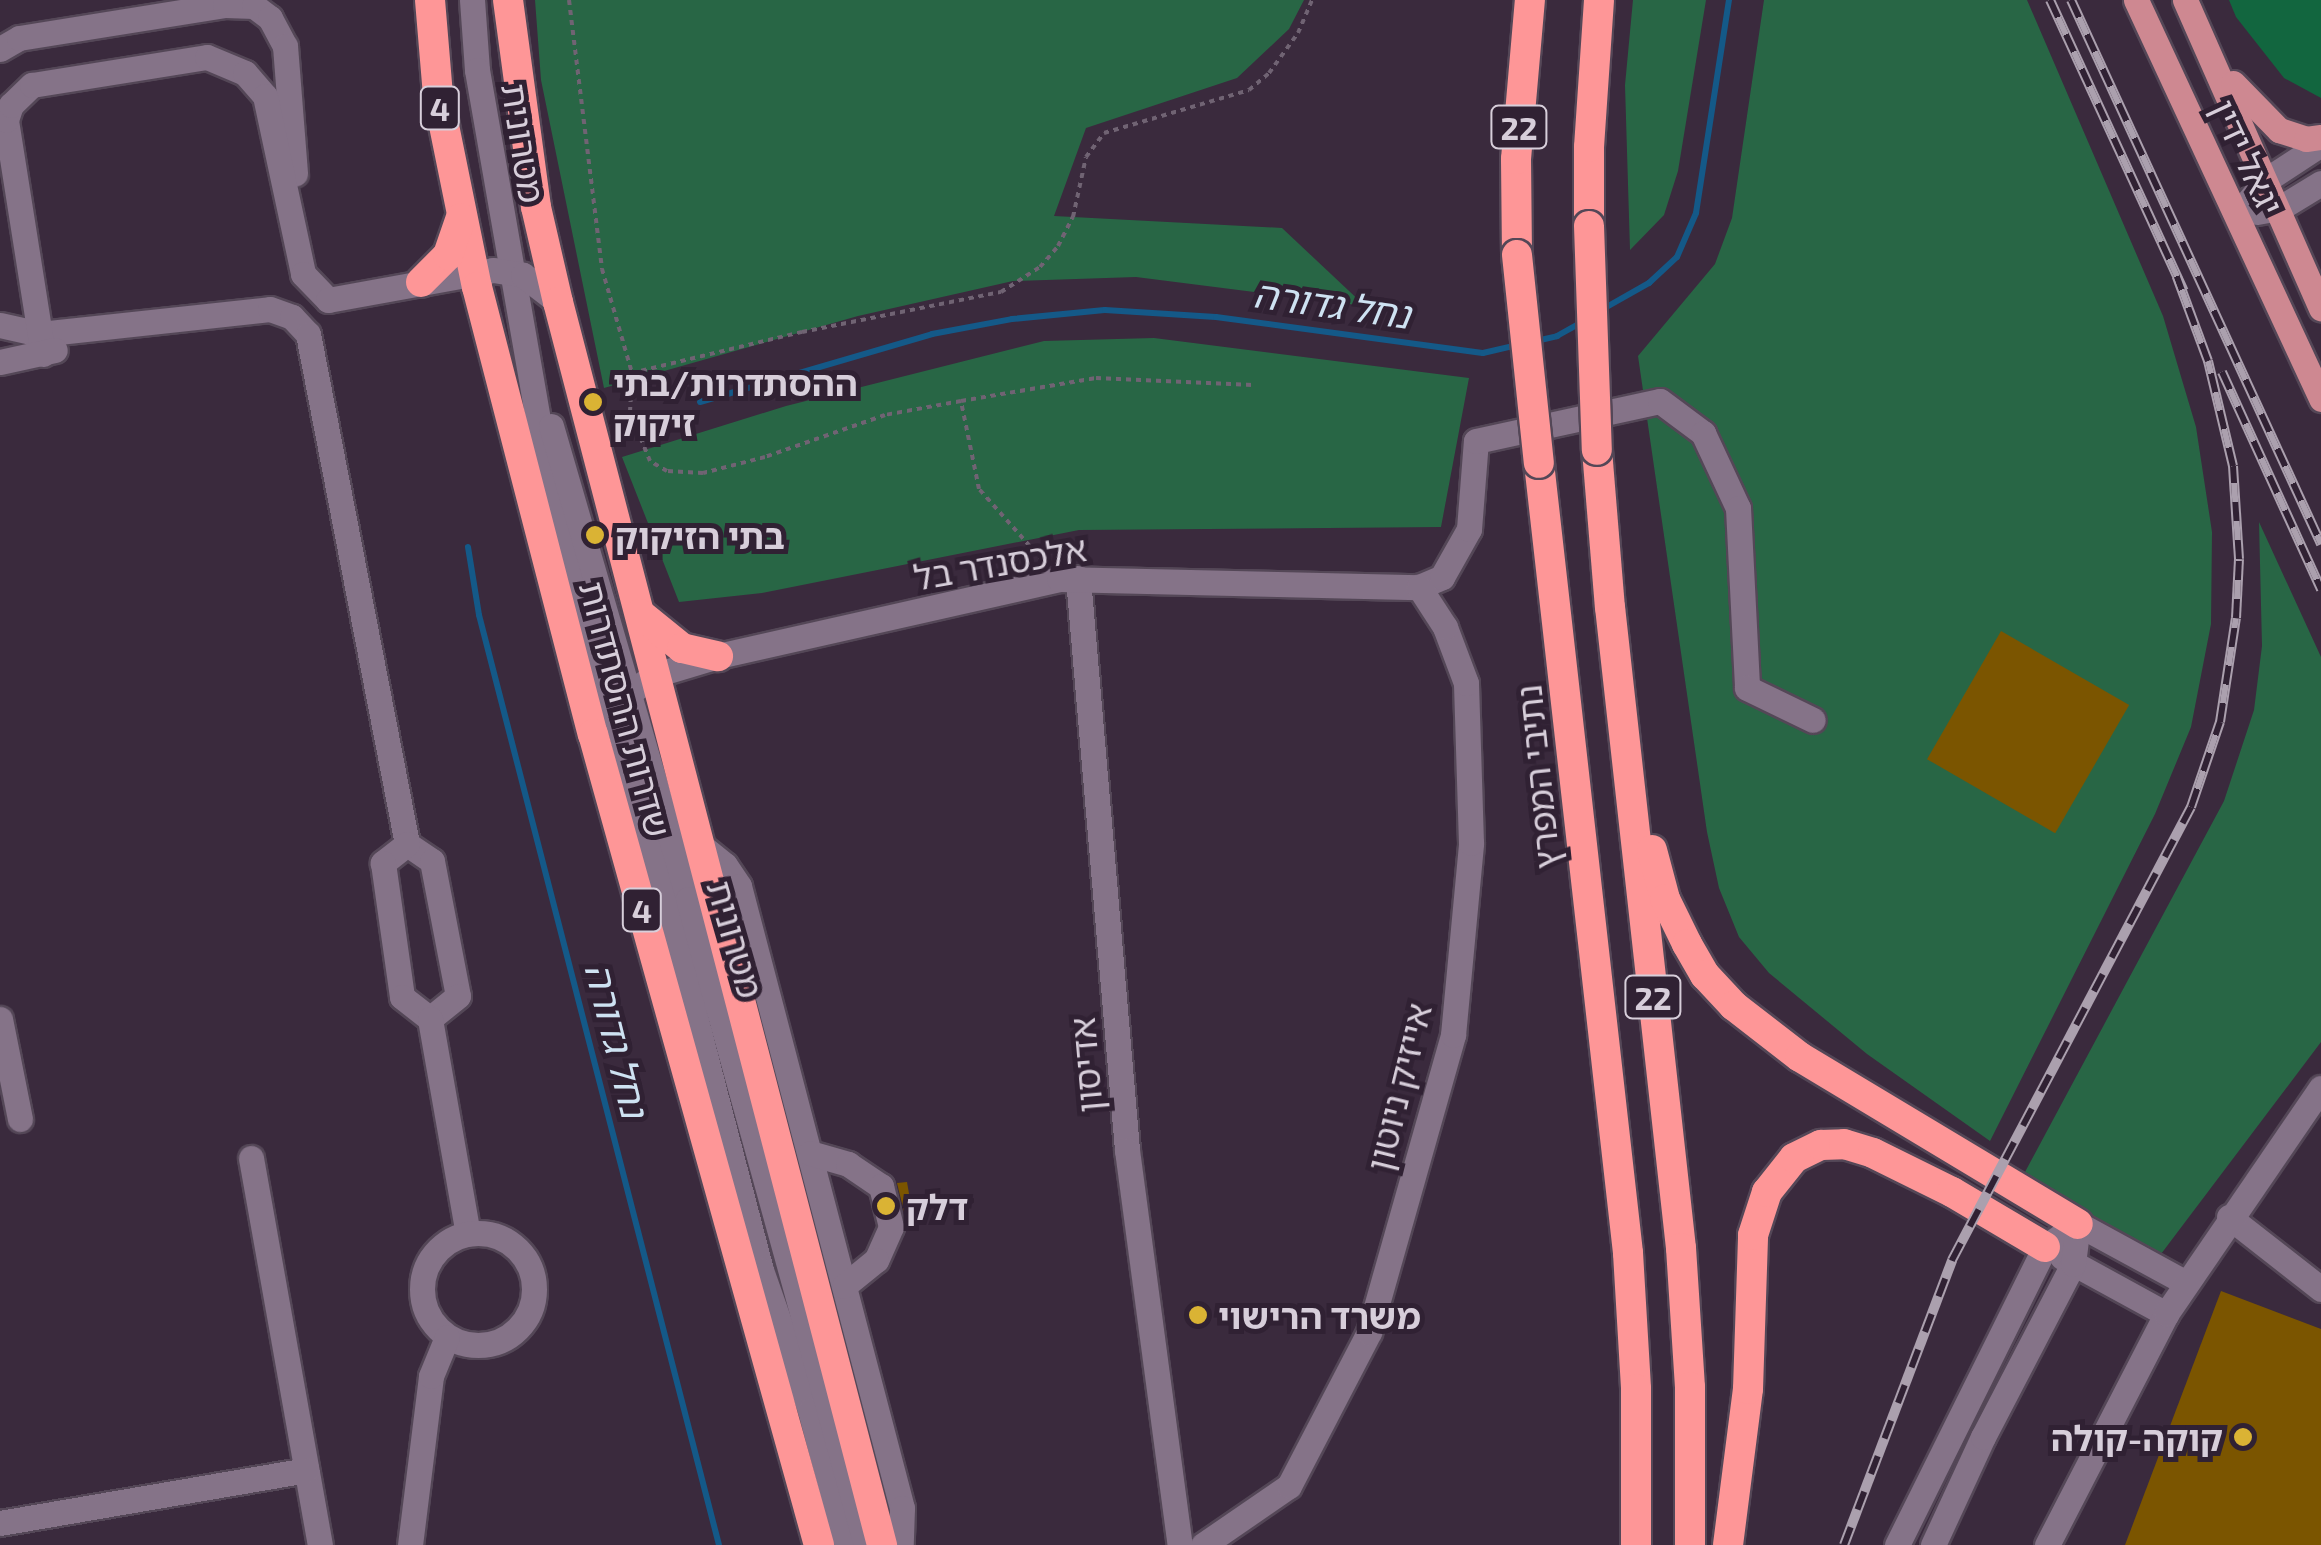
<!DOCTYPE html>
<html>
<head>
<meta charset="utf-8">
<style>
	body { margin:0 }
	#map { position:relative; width:2321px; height:1545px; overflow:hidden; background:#3a2a3d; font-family:"Exo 2","Noto Sans Hebrew",sans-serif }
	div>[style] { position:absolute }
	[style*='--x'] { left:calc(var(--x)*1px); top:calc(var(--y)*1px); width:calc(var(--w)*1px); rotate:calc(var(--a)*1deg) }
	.green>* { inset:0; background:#286645 }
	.forest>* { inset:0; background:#12663f }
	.stream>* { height:6px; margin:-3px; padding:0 3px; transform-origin:3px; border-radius:3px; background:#145988 }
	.building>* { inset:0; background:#7b5500; transform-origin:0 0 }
	.path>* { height:4px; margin-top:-2px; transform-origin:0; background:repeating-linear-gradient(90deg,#706373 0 5px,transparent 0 10px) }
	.roads { filter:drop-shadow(2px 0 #544757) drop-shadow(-2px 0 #544757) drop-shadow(0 2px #544757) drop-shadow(0 -2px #544757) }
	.minor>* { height:25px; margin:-12.5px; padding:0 12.5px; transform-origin:12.5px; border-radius:12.5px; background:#857388 }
	.minor>.ring { margin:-12.5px; padding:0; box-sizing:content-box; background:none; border:25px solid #857388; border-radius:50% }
	.major>* { height:25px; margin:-12.5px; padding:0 12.5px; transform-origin:12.5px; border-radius:12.5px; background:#ce8891 }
	.highway>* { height:30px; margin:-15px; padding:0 15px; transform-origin:15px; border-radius:15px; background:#fe9697 }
	.rail>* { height:10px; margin-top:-5px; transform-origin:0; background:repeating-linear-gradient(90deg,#302133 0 19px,#aba0ae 0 38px); box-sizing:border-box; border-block:2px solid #aba0ae }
	.bridges { filter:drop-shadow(2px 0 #544757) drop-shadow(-2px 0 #544757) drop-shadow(0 2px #544757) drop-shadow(0 -2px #544757) }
	.highway-bridge>* { height:30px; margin:-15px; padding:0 15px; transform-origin:15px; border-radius:15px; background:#fe9697 }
	.dots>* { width:28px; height:28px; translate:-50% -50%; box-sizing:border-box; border:5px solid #302133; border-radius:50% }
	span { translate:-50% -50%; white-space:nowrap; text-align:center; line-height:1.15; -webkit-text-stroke:10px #302133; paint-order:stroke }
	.shield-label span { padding:2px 8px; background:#302133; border:2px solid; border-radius:8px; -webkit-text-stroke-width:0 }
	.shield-label { font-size:32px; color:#d7ceda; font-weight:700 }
	.street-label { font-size:35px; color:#d7ceda }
	.poi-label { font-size:35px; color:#d7ceda; font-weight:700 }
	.left { translate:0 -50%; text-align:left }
	.right { translate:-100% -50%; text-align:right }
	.water-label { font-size:38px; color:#cee2f2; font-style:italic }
</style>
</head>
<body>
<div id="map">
	<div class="green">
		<div style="clip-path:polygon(535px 0,1304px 0,1289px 29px,1237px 78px,1086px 128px,1054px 216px,1282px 228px,1365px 306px,1136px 277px,1013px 281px,858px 316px,604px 388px,541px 80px)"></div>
		<div style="clip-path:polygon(1633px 0,1706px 0,1678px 171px,1664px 215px,1630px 250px,1625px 85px)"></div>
		<div style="clip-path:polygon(1764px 0,2027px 0,2163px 316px,2196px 427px,2212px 532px,2211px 624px,2191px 727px,2155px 814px,1990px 1141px,1867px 1054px,1769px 973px,1739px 937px,1719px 888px,1707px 832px,1638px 356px,1715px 264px,1732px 218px)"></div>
		<div style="clip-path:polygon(1154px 338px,1469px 378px,1441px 527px,1079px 530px,762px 593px,679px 602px,622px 457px,786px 406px,1044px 341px)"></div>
		<div style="clip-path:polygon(2259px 522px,2321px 657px,2321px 1042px,2158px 1258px,2025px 1172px,2224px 801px,2254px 710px,2262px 646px)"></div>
	</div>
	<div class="forest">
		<div style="clip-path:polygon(2229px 0,2321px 0,2321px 98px,2284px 78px,2236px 17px)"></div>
	</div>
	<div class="stream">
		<div style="--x:1603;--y:309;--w:53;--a:-29.5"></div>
		<div style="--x:1649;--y:283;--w:38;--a:-43"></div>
		<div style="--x:1677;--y:257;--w:48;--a:-66.6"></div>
		<div style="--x:1696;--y:213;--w:216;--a:-81.2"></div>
		<div style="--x:1536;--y:341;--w:22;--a:-13"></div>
		<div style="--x:1557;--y:336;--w:31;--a:-29"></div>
		<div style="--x:700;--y:402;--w:242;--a:-16.3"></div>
		<div style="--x:932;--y:334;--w:81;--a:-10.6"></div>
		<div style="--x:1012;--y:319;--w:93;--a:-5.5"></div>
		<div style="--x:1105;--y:310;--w:111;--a:3.6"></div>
		<div style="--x:1216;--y:317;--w:269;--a:7.7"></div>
		<div style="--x:1483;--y:353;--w:37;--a:-13"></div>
		<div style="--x:468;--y:547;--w:69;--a:80.8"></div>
		<div style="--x:479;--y:615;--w:960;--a:75.53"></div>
	</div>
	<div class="building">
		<div style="left:2001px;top:631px;width:148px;height:148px;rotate:30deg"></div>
		<div style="clip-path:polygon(907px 1182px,914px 1223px,907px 1224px,897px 1183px)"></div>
		<div style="clip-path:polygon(2221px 1291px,2321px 1329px,2321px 1545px,2125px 1545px)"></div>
	</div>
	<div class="path">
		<div style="--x:569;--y:0;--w:271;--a:83"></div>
		<div style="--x:602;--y:269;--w:108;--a:73.9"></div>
		<div style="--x:961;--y:401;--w:77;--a:169.6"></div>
		<div style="--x:885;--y:415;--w:127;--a:160.7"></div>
		<div style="--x:765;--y:457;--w:64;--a:165.5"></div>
		<div style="--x:703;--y:473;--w:36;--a:-177"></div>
		<div style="--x:667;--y:471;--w:20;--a:-150"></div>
		<div style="--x:650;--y:461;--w:53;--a:-112.2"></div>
		<div style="--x:630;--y:412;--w:39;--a:-87"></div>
		<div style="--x:632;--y:373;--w:175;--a:-13.6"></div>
		<div style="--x:802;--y:332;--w:203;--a:-11.4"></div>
		<div style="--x:1001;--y:292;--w:46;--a:-32.7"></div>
		<div style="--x:1040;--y:267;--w:28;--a:-49"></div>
		<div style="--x:1058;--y:246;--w:33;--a:-63"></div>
		<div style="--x:1073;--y:217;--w:61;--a:-77.8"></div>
		<div style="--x:1086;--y:157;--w:30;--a:-53"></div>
		<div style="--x:1104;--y:133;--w:151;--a:-16.5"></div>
		<div style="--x:1249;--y:90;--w:26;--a:-40"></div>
		<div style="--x:1269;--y:73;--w:49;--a:-54.1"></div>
		<div style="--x:1298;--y:33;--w:36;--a:-67"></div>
		<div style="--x:1043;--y:561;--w:96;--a:-131.6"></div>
		<div style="--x:979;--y:489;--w:90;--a:-101.6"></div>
		<div style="--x:961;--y:401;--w:137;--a:-9.7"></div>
		<div style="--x:1096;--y:378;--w:157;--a:2.6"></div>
	</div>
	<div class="roads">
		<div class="minor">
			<div style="--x:472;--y:0;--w:70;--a:85.9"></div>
			<div style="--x:477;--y:70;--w:419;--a:80.1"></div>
			<div style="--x:549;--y:483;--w:268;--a:74"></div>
			<div style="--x:623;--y:741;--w:547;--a:75.38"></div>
			<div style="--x:761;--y:1270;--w:148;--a:70.7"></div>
			<div style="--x:810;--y:1410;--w:140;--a:75.1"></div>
			<div style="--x:0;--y:49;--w:22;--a:-30"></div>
			<div style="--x:19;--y:38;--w:209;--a:-9.1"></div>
			<div style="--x:225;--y:5;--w:29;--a:2"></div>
			<div style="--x:254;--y:6;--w:20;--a:37"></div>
			<div style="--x:270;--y:18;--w:32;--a:62"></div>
			<div style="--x:285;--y:46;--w:128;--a:85.5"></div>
			<div style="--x:2257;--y:212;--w:23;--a:-10"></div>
			<div style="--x:2280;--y:208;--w:48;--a:-31.4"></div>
			<div style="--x:2237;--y:215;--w:45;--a:-50.4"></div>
			<div style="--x:2266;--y:180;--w:66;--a:-33.2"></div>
			<div style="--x:0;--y:325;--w:41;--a:12.7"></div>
			<div style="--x:40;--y:334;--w:231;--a:-6.2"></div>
			<div style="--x:270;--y:309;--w:23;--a:20"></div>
			<div style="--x:292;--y:317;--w:23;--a:47"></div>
			<div style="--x:308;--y:334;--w:520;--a:79.01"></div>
			<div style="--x:407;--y:844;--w:30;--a:34"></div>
			<div style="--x:432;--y:861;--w:137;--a:79.1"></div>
			<div style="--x:458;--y:996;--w:36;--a:141"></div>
			<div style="--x:43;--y:354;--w:237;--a:-99"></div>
			<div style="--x:6;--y:120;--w:16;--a:-72"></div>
			<div style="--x:11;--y:105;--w:29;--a:-44"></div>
			<div style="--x:32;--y:85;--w:177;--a:-9.1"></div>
			<div style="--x:207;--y:57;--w:41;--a:22.8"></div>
			<div style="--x:245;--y:73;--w:30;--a:49"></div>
			<div style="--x:265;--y:96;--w:182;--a:77.9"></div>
			<div style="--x:303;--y:274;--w:36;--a:46"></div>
			<div style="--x:328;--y:300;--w:168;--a:-10.3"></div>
			<div style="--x:493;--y:270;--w:30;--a:9"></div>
			<div style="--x:523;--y:275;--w:44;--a:37.6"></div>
			<div style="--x:0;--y:362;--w:56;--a:-12.3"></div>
			<div style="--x:551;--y:426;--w:492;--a:73.8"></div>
			<div style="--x:688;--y:899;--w:670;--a:74.59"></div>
			<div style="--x:1078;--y:578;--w:574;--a:85.1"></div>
			<div style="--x:1127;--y:1150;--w:399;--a:82.4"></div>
			<div style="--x:593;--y:734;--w:36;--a:-56"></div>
			<div style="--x:613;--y:704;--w:51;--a:-34.6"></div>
			<div style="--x:655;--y:675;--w:66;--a:-16.8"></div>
			<div style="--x:718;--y:656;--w:350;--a:-12.7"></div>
			<div style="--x:1059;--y:579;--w:360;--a:1.3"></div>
			<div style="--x:1419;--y:587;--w:25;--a:-23"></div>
			<div style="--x:1442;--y:577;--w:55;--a:-60.6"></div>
			<div style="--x:1469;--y:529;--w:88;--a:-85.5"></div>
			<div style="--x:1476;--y:441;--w:188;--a:-12.3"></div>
			<div style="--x:1660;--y:401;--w:54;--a:36.7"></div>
			<div style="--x:1703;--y:433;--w:83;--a:65"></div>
			<div style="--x:1738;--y:508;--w:180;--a:87.1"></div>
			<div style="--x:1747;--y:688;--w:73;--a:25.9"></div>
			<div style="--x:407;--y:844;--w:31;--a:142"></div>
			<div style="--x:383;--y:863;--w:135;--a:81.9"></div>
			<div style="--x:402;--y:997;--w:36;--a:38"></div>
			<div style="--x:430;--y:1019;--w:218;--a:80"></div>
			<div style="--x:699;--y:844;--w:33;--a:39"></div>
			<div style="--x:725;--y:865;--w:25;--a:56"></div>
			<div style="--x:739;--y:886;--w:643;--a:75.32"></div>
			<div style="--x:902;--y:1508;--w:37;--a:92"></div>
			<div style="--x:0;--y:1019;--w:102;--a:78.7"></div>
			<div style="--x:810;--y:1153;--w:40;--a:16"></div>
			<div style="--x:848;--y:1164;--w:40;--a:34"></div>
			<div style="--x:881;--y:1186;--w:42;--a:76.3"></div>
			<div style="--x:891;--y:1227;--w:36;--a:114"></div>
			<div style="--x:876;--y:1260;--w:41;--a:140.9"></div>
			<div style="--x:251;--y:1158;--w:393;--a:79.9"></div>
			<div style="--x:2229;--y:1217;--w:117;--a:38"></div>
			<div style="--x:2078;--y:1224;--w:123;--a:28.6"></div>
			<div class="ring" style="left:422px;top:1233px;width:87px;height:87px"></div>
			<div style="--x:2062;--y:1257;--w:119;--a:28.7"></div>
			<div style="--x:0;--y:1523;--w:311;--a:-9.8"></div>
			<div style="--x:410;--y:1545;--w:170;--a:-82.9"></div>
			<div style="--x:431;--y:1376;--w:42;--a:-67.7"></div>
			<div style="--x:1203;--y:1545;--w:104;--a:-34.5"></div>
			<div style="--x:1289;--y:1486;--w:174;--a:-62.5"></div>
			<div style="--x:1369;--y:1332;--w:309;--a:-74.2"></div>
			<div style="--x:1453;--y:1035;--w:193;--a:-84.6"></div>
			<div style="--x:1471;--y:843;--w:160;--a:-91.8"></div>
			<div style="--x:1466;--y:683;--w:60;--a:-110.6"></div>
			<div style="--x:1445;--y:627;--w:48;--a:-123"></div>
			<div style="--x:1897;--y:1545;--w:333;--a:-63.6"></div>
			<div style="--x:2045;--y:1247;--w:40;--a:-34.9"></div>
			<div style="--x:1933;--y:1545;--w:119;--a:-65.2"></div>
			<div style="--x:1983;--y:1437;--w:195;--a:-62.5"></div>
			<div style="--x:2073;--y:1264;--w:40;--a:-82.9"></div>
			<div style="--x:2047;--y:1545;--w:260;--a:-62.7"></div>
			<div style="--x:2166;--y:1314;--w:274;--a:-55.6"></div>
		</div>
		<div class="major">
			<div style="--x:2136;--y:0;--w:440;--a:65.1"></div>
			<div style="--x:2185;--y:0;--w:337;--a:66.2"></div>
			<div style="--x:2233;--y:83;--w:66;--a:45.6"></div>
			<div style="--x:2279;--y:130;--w:28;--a:18"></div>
			<div style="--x:2306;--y:139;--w:15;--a:-8"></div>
		</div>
		<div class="highway">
			<div style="--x:430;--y:0;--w:96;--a:85.2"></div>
			<div style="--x:438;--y:96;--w:195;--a:78.5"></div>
			<div style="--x:477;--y:287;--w:462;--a:75.5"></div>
			<div style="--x:593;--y:734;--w:842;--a:74.43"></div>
			<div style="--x:508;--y:0;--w:209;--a:82.3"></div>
			<div style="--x:536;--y:207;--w:98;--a:77"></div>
			<div style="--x:558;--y:302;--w:1285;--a:75.39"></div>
			<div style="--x:1589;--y:226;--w:79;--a:-90"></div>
			<div style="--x:1589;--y:147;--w:147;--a:-86.1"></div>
			<div style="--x:1517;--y:255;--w:96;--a:-90.6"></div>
			<div style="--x:1516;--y:159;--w:160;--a:-85"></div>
			<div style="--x:421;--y:282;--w:38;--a:-45"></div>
			<div style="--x:448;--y:255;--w:39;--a:-71"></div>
			<div style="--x:1597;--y:450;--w:158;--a:85.3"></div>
			<div style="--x:1610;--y:607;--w:645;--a:83.68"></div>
			<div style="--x:1681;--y:1248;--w:139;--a:86.3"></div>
			<div style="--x:1690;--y:1387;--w:158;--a:90"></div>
			<div style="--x:1539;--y:463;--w:795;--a:83.57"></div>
			<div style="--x:1628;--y:1253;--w:136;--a:86.6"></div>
			<div style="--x:1636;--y:1389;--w:156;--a:90"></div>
			<div style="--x:640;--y:614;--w:54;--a:39"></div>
			<div style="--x:682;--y:648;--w:37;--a:13"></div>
			<div style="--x:1652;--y:850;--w:51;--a:75.1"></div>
			<div style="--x:1665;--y:899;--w:50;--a:63.9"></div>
			<div style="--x:1687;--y:944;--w:36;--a:60"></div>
			<div style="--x:1705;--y:975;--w:42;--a:46.9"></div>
			<div style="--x:1734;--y:1006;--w:83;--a:37.7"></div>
			<div style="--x:1800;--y:1057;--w:324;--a:31"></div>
			<div style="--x:1728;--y:1545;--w:157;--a:-82.7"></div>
			<div style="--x:1748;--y:1389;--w:154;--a:-88.1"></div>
			<div style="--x:1753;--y:1235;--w:45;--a:-72"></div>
			<div style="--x:1767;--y:1192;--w:43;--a:-51.5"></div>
			<div style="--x:1794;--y:1158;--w:30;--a:-26"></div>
			<div style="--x:1821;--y:1145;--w:23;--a:-2"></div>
			<div style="--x:1844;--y:1144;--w:30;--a:17"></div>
			<div style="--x:1873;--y:1153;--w:88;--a:26.3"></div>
			<div style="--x:1952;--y:1192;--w:108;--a:30.6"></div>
		</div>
	</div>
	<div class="rail">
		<div style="--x:2050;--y:0;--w:320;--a:65.3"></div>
		<div style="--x:2071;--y:0;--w:599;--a:65.32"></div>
		<div style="--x:2222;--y:372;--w:239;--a:65.5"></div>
		<div style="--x:1844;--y:1545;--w:305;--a:-69.2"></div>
		<div style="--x:1952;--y:1260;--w:512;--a:-62.18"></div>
		<div style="--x:2191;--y:807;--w:90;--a:-71.2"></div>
		<div style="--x:2220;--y:722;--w:105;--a:-81.3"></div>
		<div style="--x:2236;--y:618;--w:59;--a:-87.1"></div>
		<div style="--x:2239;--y:559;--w:93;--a:-93.7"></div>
		<div style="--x:2233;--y:466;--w:108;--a:-103.4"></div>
		<div style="--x:2208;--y:361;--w:90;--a:-110.3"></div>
	</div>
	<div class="bridges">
		<div class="highway-bridge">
			<div style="--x:1589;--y:226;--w:224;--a:88"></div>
			<div style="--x:1517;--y:255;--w:209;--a:84"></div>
		</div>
	</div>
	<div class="dots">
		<div style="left:593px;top:402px;background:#dab334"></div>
		<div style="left:595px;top:535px;background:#dab334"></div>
		<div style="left:886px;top:1206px;background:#dab334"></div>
		<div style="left:1198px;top:1315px;background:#dab334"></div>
		<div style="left:2243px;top:1437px;background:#dab334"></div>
	</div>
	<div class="shield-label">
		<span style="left:440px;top:108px">4</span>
		<span style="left:1519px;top:127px">22</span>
		<span style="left:642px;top:910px">4</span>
		<span style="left:1653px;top:997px">22</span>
	</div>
	<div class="street-label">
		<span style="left:524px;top:143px;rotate:81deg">מטרונית</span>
		<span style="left:2248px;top:157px;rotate:65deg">יגאל ידין</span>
		<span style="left:1000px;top:562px;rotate:-10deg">אלכסנדר בל</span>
		<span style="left:626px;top:709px;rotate:75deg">שדרות ההסתדרות</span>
		<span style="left:1537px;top:777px;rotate:-96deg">נתיבי המפרץ</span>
		<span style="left:736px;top:939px;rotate:74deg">מטרונית</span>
		<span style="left:1085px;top:1065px;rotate:-95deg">אדיסון</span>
		<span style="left:1398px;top:1087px;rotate:-76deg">אייזיק ניוטון</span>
	</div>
	<div class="poi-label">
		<span class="left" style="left:613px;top:402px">ההסתדרות/בתי<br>זיקוק</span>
		<span class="left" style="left:615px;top:535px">בתי הזיקוק</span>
		<span class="left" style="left:906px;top:1206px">דלק</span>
		<span class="left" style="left:1218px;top:1315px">משרד הרישוי</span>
		<span class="right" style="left:2223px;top:1437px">קוקה-קולה</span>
	</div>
	<div class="water-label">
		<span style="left:1332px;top:304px;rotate:8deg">נחל גדורה</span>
		<span style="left:617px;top:1040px;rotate:76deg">נחל גדורה</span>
	</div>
</div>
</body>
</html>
